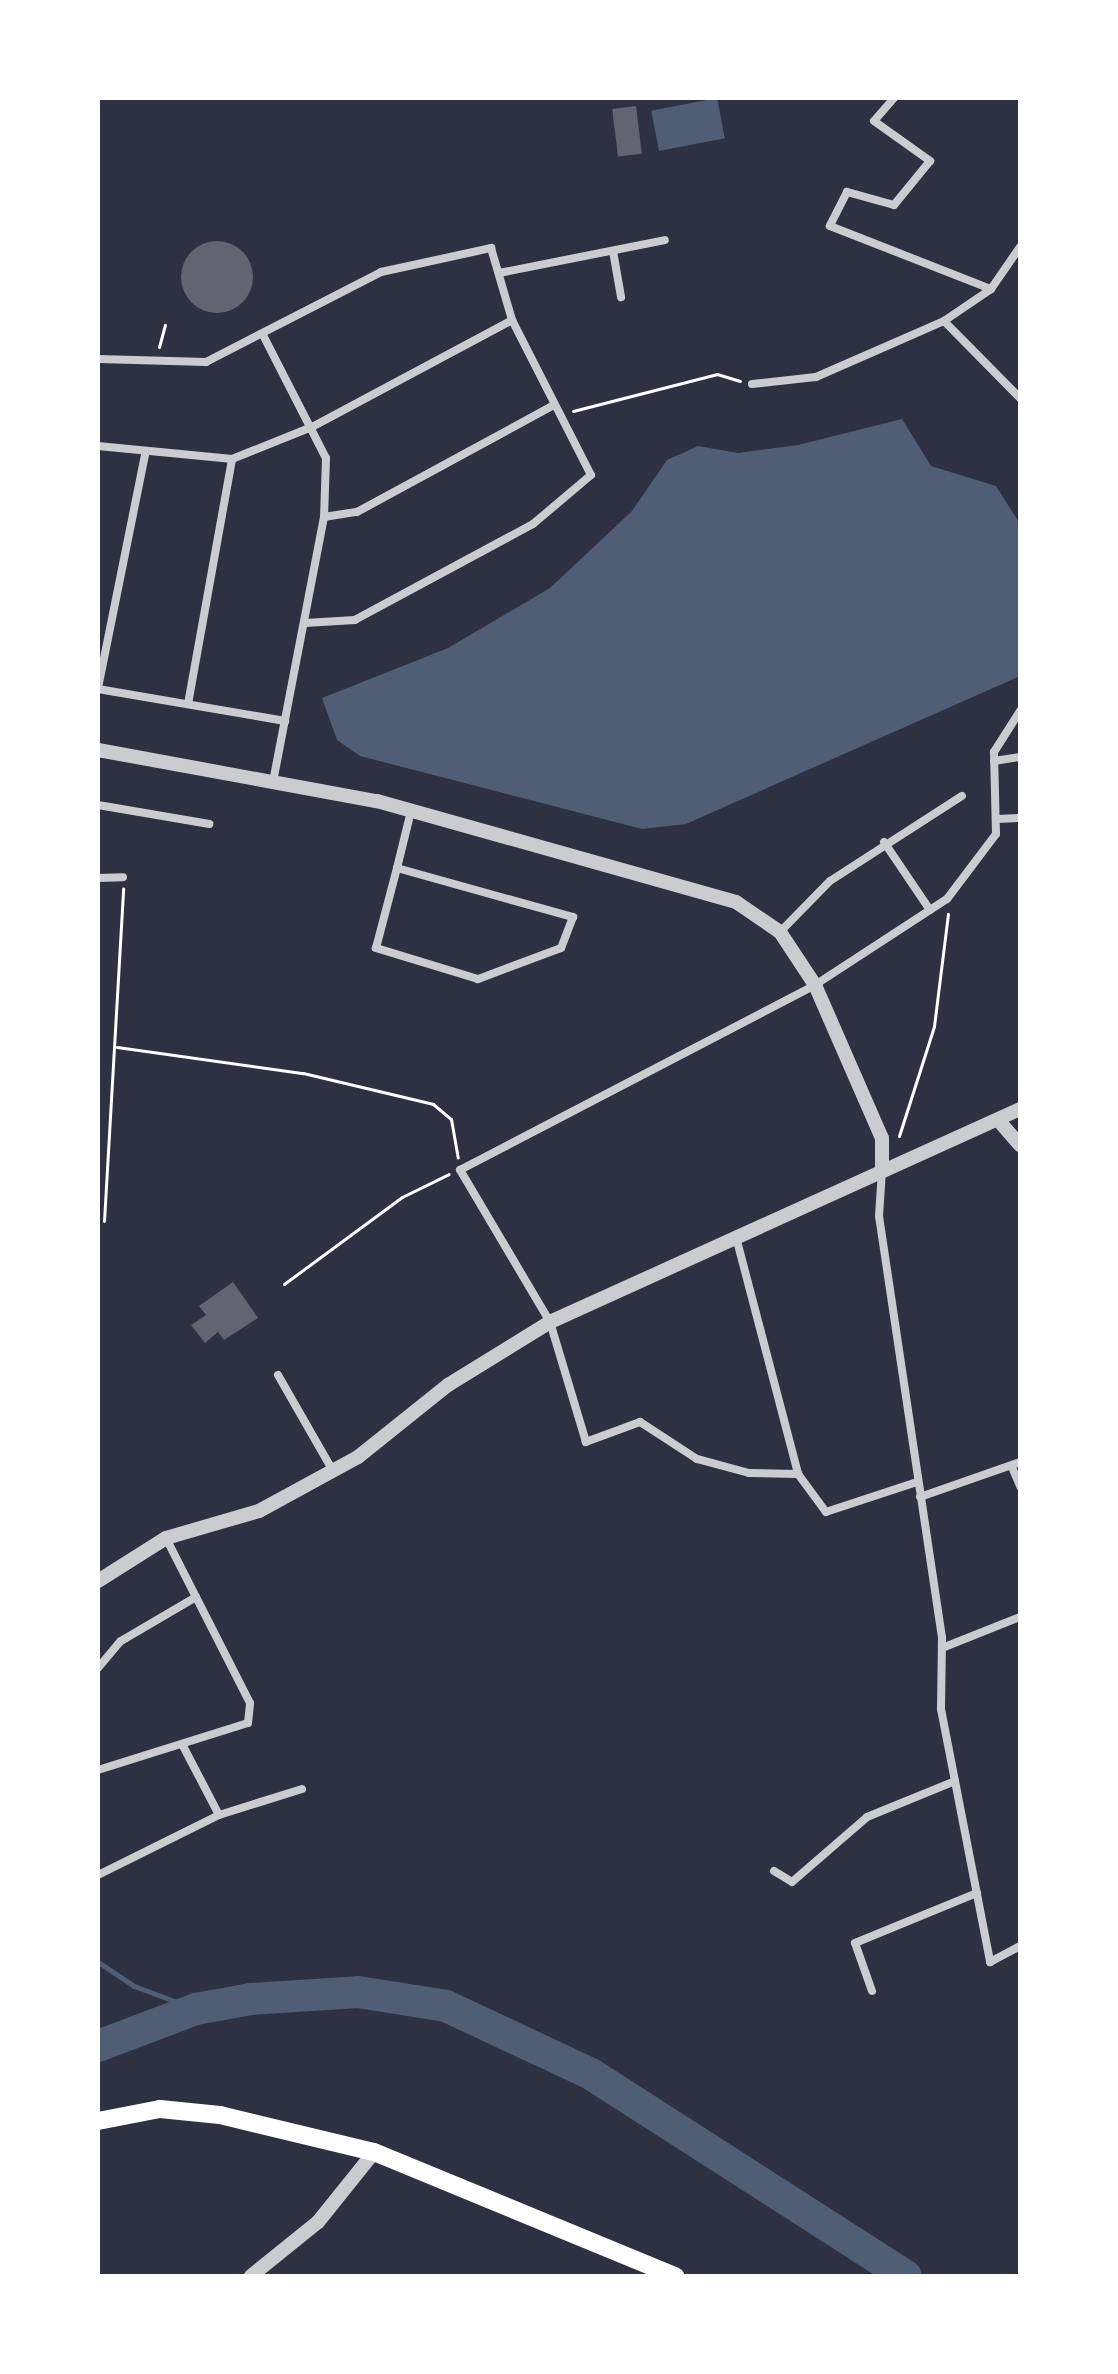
<!DOCTYPE html>
<html>
<head>
<meta charset="utf-8">
<style>
	body { margin:0 }
	#map { position:relative; width:1118px; height:2374px; overflow:hidden; background:#2d3142; font-family:Merriweather,serif }
	div>[style] { position:absolute }
	[style*='--x'] { left:calc(var(--x)*1px); top:calc(var(--y)*1px); width:calc(var(--w)*1px); rotate:calc(var(--a)*1deg) }
	.water>* { inset:0; background:#4f5d75; transform-origin:0 0 }
	.stream>* { height:5px; margin:-2.5px; padding:0 2.5px; transform-origin:2.5px; border-radius:2.5px; background:#4f5d75 }
	.river>* { height:32px; margin:-16px; padding:0 16px; transform-origin:16px; border-radius:16px; background:#4f5d75 }
	.building>* { inset:0; background:#626471; transform-origin:0 0 }
	.round { border-radius:50% }
	.path>* { height:3px; margin:-1.5px; padding:0 1.5px; transform-origin:1.5px; border-radius:1.5px; background:#fff }
	.minor>* { height:8px; margin:-4px; padding:0 4px; transform-origin:4px; border-radius:4px; background:#caccd0 }
	.tertiary>* { height:14px; margin:-7px; padding:0 7px; transform-origin:7px; border-radius:7px; background:#caccd0 }
	.primary>* { height:18px; margin:-9px; padding:0 9px; transform-origin:9px; border-radius:9px; background:#fff }
	span { translate:-50% -50%; white-space:nowrap; text-align:center; line-height:1.15; -webkit-text-stroke:7px #fff; paint-order:stroke }
	.frame { position:absolute; inset:0; border:100px solid #fff; pointer-events:none }
</style>
</head>
<body>
<div id="map">
	<div class="water">
		<div style="left:717px;top:98px;width:41px;height:67px;rotate:79deg"></div>
		<div style="clip-path:polygon(902px 419px,931px 466px,996px 486px,1020px 524px,1020px 676px,686px 824px,642px 829px,360px 756px,337px 740px,322px 698px,448px 648px,550px 588px,632px 511px,667px 460px,698px 446px,738px 453px,798px 445px)"></div>
	</div>
	<div class="stream">
		<div style="--x:98;--y:1962;--w:43;--a:33.7"></div>
		<div style="--x:134;--y:1986;--w:66;--a:20.4"></div>
	</div>
	<div class="river">
		<div style="--x:98;--y:2046;--w:105;--a:-20.7"></div>
		<div style="--x:196;--y:2009;--w:56;--a:-10.3"></div>
		<div style="--x:251;--y:1999;--w:107;--a:-3.7"></div>
		<div style="--x:358;--y:1992;--w:89;--a:9"></div>
		<div style="--x:446;--y:2006;--w:160;--a:25.1"></div>
		<div style="--x:591;--y:2074;--w:374;--a:32.7"></div>
	</div>
	<div class="building">
		<div style="left:636px;top:106px;width:48px;height:24px;rotate:83deg"></div>
		<div class="round" style="left:181px;top:241px;width:72px;height:72px"></div>
		<div style="clip-path:polygon(233px 1282px,258px 1318px,224px 1340px,218px 1332px,205px 1343px,191px 1325px,206px 1315px,199px 1306px)"></div>
	</div>
	<div class="path">
		<div style="--x:159;--y:347;--w:23;--a:-75"></div>
		<div style="--x:573;--y:411;--w:149;--a:-14.4"></div>
		<div style="--x:717;--y:374;--w:24;--a:17"></div>
		<div style="--x:117;--y:1047;--w:188;--a:8"></div>
		<div style="--x:303;--y:1073;--w:134;--a:13.4"></div>
		<div style="--x:433;--y:1104;--w:23;--a:40"></div>
		<div style="--x:451;--y:1119;--w:39;--a:80"></div>
		<div style="--x:899;--y:1136;--w:115;--a:-72.3"></div>
		<div style="--x:934;--y:1026;--w:113;--a:-82.9"></div>
		<div style="--x:104;--y:1221;--w:333;--a:-86.7"></div>
		<div style="--x:284;--y:1284;--w:147;--a:-36.4"></div>
		<div style="--x:402;--y:1197;--w:52;--a:-26.1"></div>
	</div>
	<div class="minor">
		<div style="--x:894;--y:98;--w:30;--a:131"></div>
		<div style="--x:874;--y:121;--w:69;--a:35.5"></div>
		<div style="--x:930;--y:161;--w:57;--a:129.3"></div>
		<div style="--x:894;--y:205;--w:49;--a:-164.5"></div>
		<div style="--x:847;--y:192;--w:38;--a:117"></div>
		<div style="--x:830;--y:226;--w:173;--a:21.4"></div>
		<div style="--x:613;--y:251;--w:47;--a:80.1"></div>
		<div style="--x:499;--y:273;--w:169;--a:-11.2"></div>
		<div style="--x:944;--y:321;--w:108;--a:45.4"></div>
		<div style="--x:264;--y:337;--w:136;--a:62.9"></div>
		<div style="--x:326;--y:458;--w:59;--a:91.9"></div>
		<div style="--x:324;--y:517;--w:270;--a:100.9"></div>
		<div style="--x:98;--y:359;--w:108;--a:1.6"></div>
		<div style="--x:206;--y:362;--w:197;--a:-27.2"></div>
		<div style="--x:381;--y:272;--w:113;--a:-12.3"></div>
		<div style="--x:491;--y:248;--w:75;--a:73.7"></div>
		<div style="--x:512;--y:320;--w:174;--a:63"></div>
		<div style="--x:591;--y:475;--w:76;--a:139.8"></div>
		<div style="--x:533;--y:524;--w:202;--a:151.7"></div>
		<div style="--x:355;--y:620;--w:50;--a:176.6"></div>
		<div style="--x:752;--y:384;--w:64;--a:-6.2"></div>
		<div style="--x:816;--y:377;--w:140;--a:-23.6"></div>
		<div style="--x:944;--y:321;--w:57;--a:-34.2"></div>
		<div style="--x:991;--y:289;--w:51;--a:-55.4"></div>
		<div style="--x:98;--y:446;--w:135;--a:5.5"></div>
		<div style="--x:232;--y:459;--w:86;--a:-21.8"></div>
		<div style="--x:312;--y:427;--w:227;--a:-28.1"></div>
		<div style="--x:324;--y:517;--w:33;--a:-9"></div>
		<div style="--x:357;--y:512;--w:222;--a:-28.5"></div>
		<div style="--x:98;--y:688;--w:239;--a:-78.6"></div>
		<div style="--x:98;--y:689;--w:190;--a:9.7"></div>
		<div style="--x:188;--y:704;--w:249;--a:-79.8"></div>
		<div style="--x:994;--y:761;--w:26;--a:-9"></div>
		<div style="--x:98;--y:805;--w:113;--a:9.7"></div>
		<div style="--x:998;--y:819;--w:22;--a:-3"></div>
		<div style="--x:884;--y:842;--w:82;--a:55.9"></div>
		<div style="--x:397;--y:868;--w:183;--a:15.6"></div>
		<div style="--x:573;--y:917;--w:33;--a:111"></div>
		<div style="--x:561;--y:948;--w:89;--a:159.5"></div>
		<div style="--x:478;--y:979;--w:107;--a:-163.1"></div>
		<div style="--x:376;--y:948;--w:83;--a:-75.3"></div>
		<div style="--x:397;--y:868;--w:59;--a:-76.2"></div>
		<div style="--x:98;--y:878;--w:25;--a:-2"></div>
		<div style="--x:780;--y:932;--w:71;--a:-45.6"></div>
		<div style="--x:830;--y:881;--w:157;--a:-32.8"></div>
		<div style="--x:882;--y:1170;--w:46;--a:93.7"></div>
		<div style="--x:879;--y:1216;--w:427;--a:81.5"></div>
		<div style="--x:942;--y:1638;--w:71;--a:90.8"></div>
		<div style="--x:941;--y:1709;--w:258;--a:79"></div>
		<div style="--x:990;--y:1962;--w:34;--a:-28"></div>
		<div style="--x:736;--y:1237;--w:245;--a:75.3"></div>
		<div style="--x:278;--y:1375;--w:111;--a:60.2"></div>
		<div style="--x:1012;--y:1467;--w:21;--a:67"></div>
		<div style="--x:917;--y:1482;--w:96;--a:161.8"></div>
		<div style="--x:826;--y:1512;--w:47;--a:-126.4"></div>
		<div style="--x:798;--y:1474;--w:49;--a:-178.8"></div>
		<div style="--x:749;--y:1473;--w:54;--a:-164.9"></div>
		<div style="--x:697;--y:1459;--w:68;--a:-147"></div>
		<div style="--x:640;--y:1422;--w:58;--a:159.7"></div>
		<div style="--x:586;--y:1442;--w:125;--a:-106.7"></div>
		<div style="--x:550;--y:1322;--w:177;--a:-120.6"></div>
		<div style="--x:460;--y:1170;--w:400;--a:-27.5"></div>
		<div style="--x:815;--y:985;--w:158;--a:-33.1"></div>
		<div style="--x:947;--y:899;--w:81;--a:-53"></div>
		<div style="--x:996;--y:834;--w:82;--a:-91.4"></div>
		<div style="--x:994;--y:752;--w:49;--a:-57.6"></div>
		<div style="--x:920;--y:1497;--w:106;--a:-19.3"></div>
		<div style="--x:942;--y:1648;--w:84;--a:-21.7"></div>
		<div style="--x:98;--y:1668;--w:35;--a:-50"></div>
		<div style="--x:121;--y:1641;--w:87;--a:-30.4"></div>
		<div style="--x:98;--y:1770;--w:157;--a:-17.4"></div>
		<div style="--x:248;--y:1723;--w:20;--a:-84"></div>
		<div style="--x:250;--y:1703;--w:185;--a:-117"></div>
		<div style="--x:219;--y:1815;--w:87;--a:-17.4"></div>
		<div style="--x:774;--y:1871;--w:21;--a:31"></div>
		<div style="--x:792;--y:1882;--w:99;--a:-40.9"></div>
		<div style="--x:867;--y:1817;--w:95;--a:-22.2"></div>
		<div style="--x:98;--y:1875;--w:135;--a:-26.4"></div>
		<div style="--x:219;--y:1815;--w:80;--a:-117.5"></div>
		<div style="--x:872;--y:1991;--w:51;--a:-109.5"></div>
		<div style="--x:855;--y:1943;--w:132;--a:-22.3"></div>
	</div>
	<div class="tertiary">
		<div style="--x:98;--y:750;--w:284;--a:10.4"></div>
		<div style="--x:377;--y:801;--w:373;--a:15.7"></div>
		<div style="--x:736;--y:902;--w:53;--a:34.3"></div>
		<div style="--x:780;--y:932;--w:64;--a:56.6"></div>
		<div style="--x:815;--y:985;--w:167;--a:66.4"></div>
		<div style="--x:882;--y:1138;--w:32;--a:90"></div>
		<div style="--x:999;--y:1121;--w:32;--a:49"></div>
		<div style="--x:98;--y:1581;--w:80;--a:-32.3"></div>
		<div style="--x:166;--y:1538;--w:97;--a:-16.2"></div>
		<div style="--x:259;--y:1511;--w:113;--a:-28.6"></div>
		<div style="--x:358;--y:1457;--w:115;--a:-38.7"></div>
		<div style="--x:448;--y:1385;--w:120;--a:-31.7"></div>
		<div style="--x:550;--y:1322;--w:516;--a:-24.38"></div>
		<div style="--x:251;--y:2276;--w:86;--a:-38.9"></div>
		<div style="--x:318;--y:2222;--w:90;--a:-51.3"></div>
	</div>
	<div class="primary">
		<div style="--x:98;--y:2121;--w:63;--a:-11"></div>
		<div style="--x:160;--y:2109;--w:60;--a:5.7"></div>
		<div style="--x:220;--y:2115;--w:158;--a:13.5"></div>
		<div style="--x:374;--y:2152;--w:326;--a:22.4"></div>
	</div>
	<div class="frame"></div>
</div>
</body>
</html>
